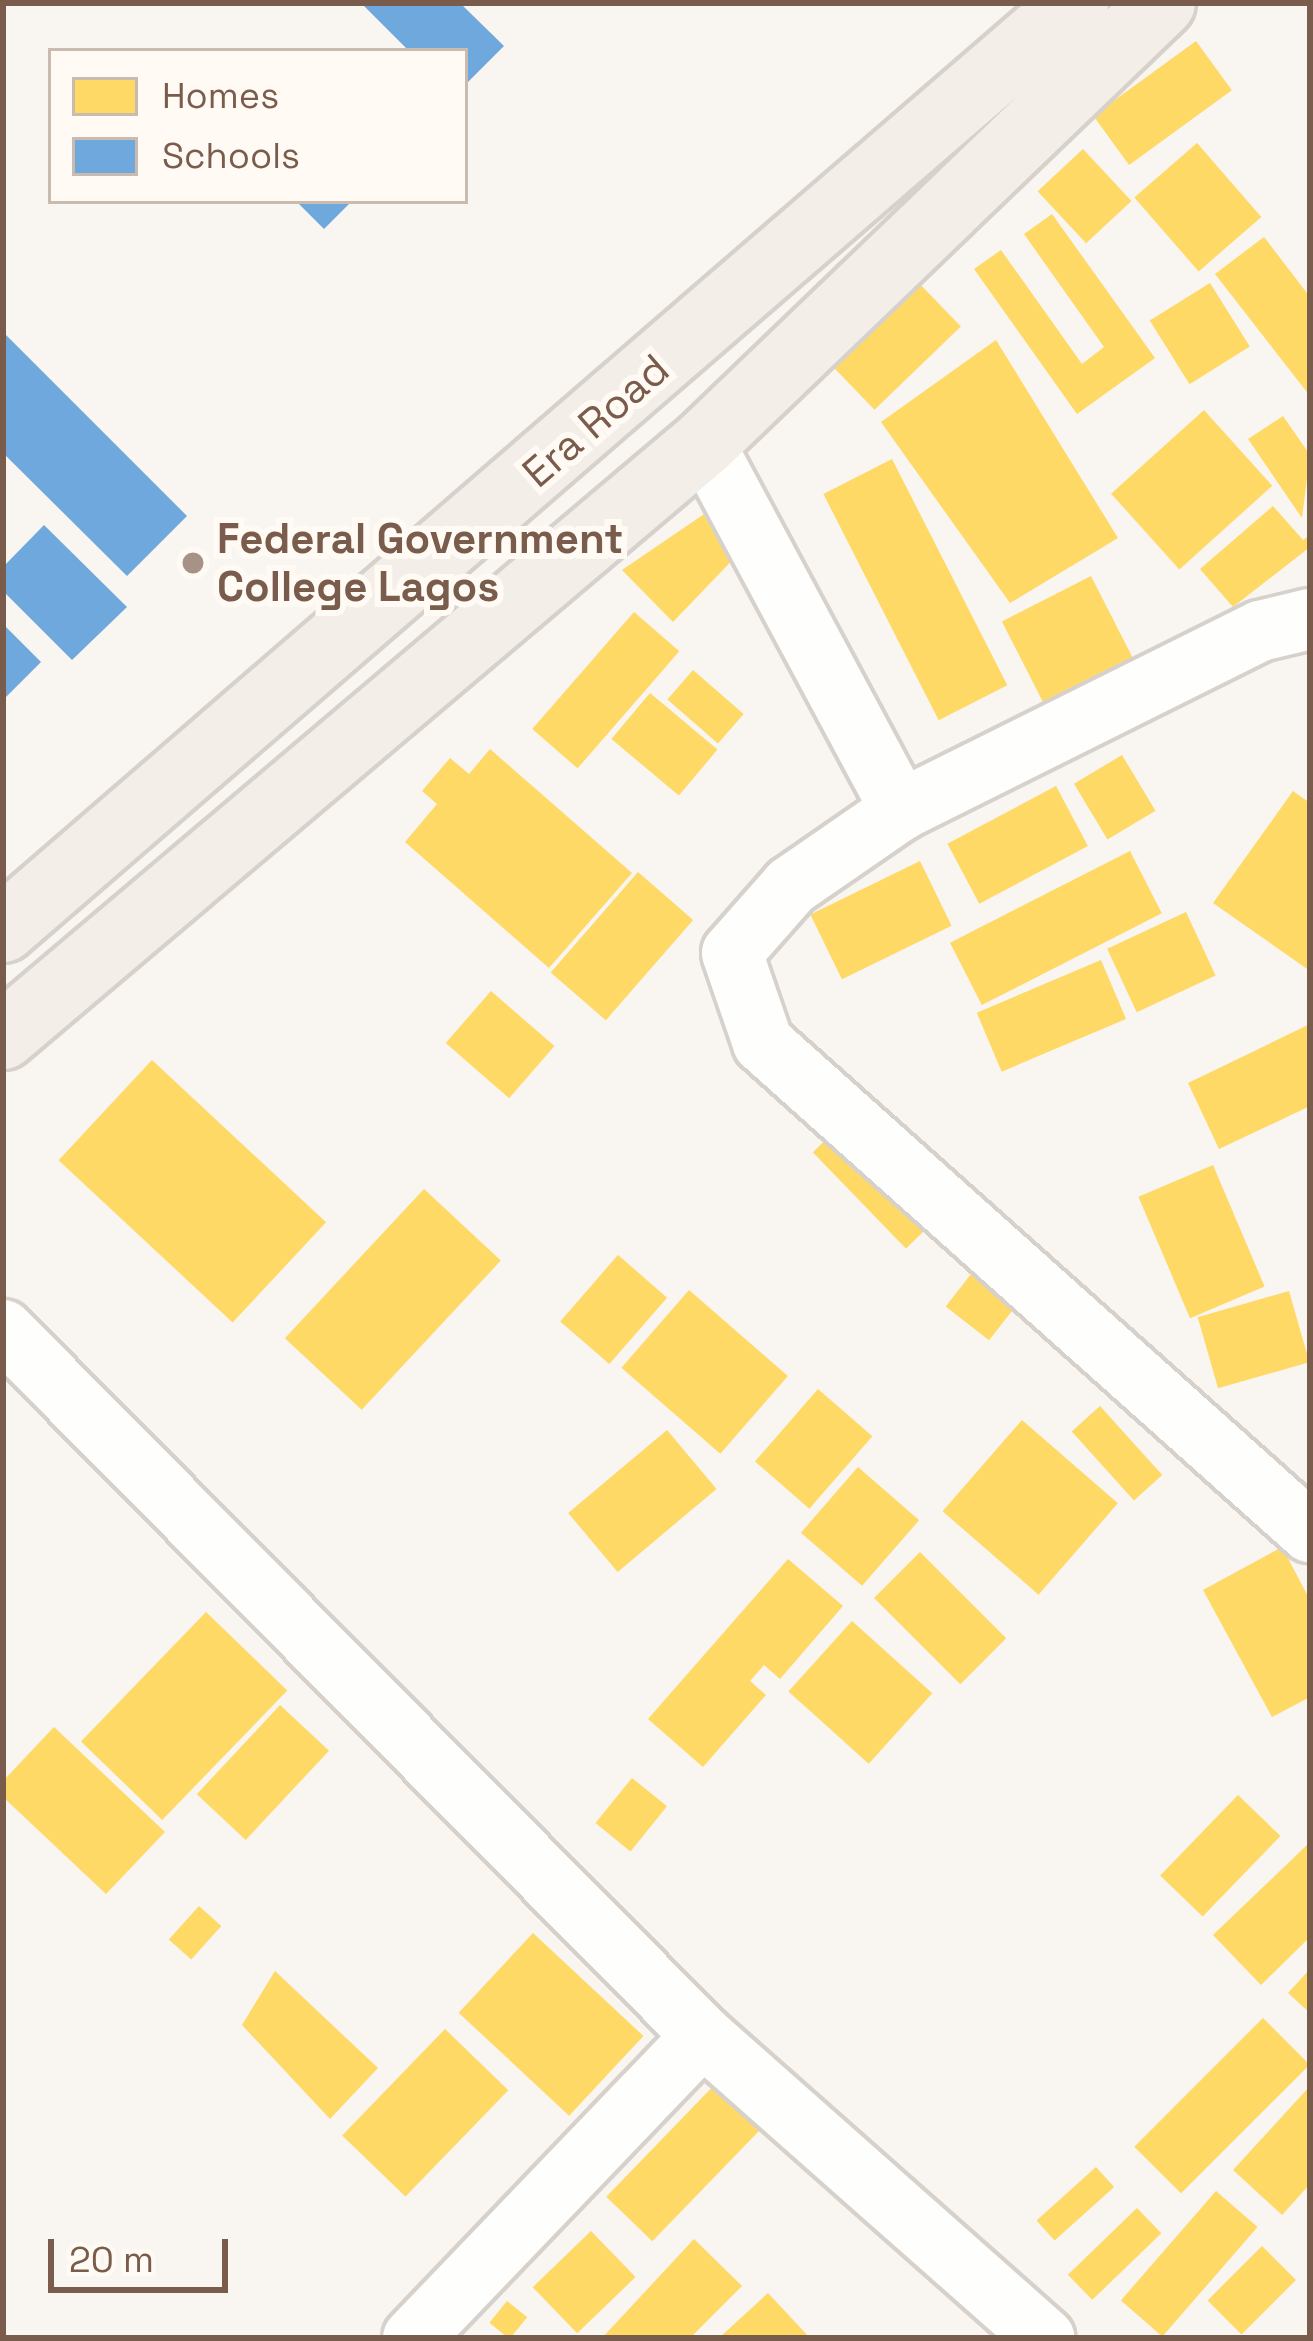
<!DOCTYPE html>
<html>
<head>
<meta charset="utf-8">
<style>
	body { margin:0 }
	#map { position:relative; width:1313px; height:2341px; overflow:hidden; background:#f9f5f0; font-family:"Space Grotesk",sans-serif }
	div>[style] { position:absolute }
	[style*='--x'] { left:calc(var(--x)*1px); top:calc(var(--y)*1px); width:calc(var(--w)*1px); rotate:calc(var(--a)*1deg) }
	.homes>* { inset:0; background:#ffd966; transform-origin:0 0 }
	.schools>* { inset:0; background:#6fa8dc }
	.roads { filter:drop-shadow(3px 0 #d7d1cb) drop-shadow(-3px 0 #d7d1cb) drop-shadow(0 3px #d7d1cb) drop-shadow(0 -3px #d7d1cb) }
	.minor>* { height:60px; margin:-30px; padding:0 30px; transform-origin:30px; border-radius:30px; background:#fefefd }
	.major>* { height:66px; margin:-33px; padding:0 33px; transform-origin:33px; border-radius:33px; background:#f3eee8 }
	.dots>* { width:33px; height:33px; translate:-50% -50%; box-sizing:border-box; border:6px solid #fffaf3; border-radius:50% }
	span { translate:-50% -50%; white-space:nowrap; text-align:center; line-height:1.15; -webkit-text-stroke:12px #fffaf3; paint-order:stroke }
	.street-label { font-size:42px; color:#7a5c4d }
	.poi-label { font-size:42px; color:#7a5c4d; font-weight:700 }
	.left { translate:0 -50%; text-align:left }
	.frame { position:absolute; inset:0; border:6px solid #7a5c4d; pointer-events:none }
	.legend { position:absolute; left:48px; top:48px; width:420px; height:156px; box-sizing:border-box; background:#fffaf3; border:3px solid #cabbb1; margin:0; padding:15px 21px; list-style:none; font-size:36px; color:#7a5c4d }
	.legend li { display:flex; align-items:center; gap:24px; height:60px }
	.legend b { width:60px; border:3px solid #cabbb1 }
	.scale { position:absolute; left:48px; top:2239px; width:180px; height:54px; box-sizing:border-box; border:6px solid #7a5c4d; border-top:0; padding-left:15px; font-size:36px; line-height:42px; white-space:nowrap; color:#7a5c4d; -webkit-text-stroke:9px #fffaf3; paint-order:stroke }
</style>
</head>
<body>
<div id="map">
	<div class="homes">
		<div style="left:1196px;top:41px;width:61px;height:127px;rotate:54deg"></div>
		<div style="left:1197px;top:143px;width:98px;height:83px;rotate:49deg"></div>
		<div style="left:1083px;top:149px;width:71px;height:62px;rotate:47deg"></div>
		<div style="clip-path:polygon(1052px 214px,1155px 358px,1077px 414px,974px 269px,1001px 250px,1082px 364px,1104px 347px,1024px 234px)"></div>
		<div style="clip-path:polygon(1264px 237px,1310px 297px,1310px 396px,1215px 274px)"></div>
		<div style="left:915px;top:279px;width:66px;height:120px;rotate:46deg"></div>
		<div style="left:1210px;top:283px;width:75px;height:71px;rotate:58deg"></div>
		<div style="clip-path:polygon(996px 340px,1118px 538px,1010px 603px,881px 422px)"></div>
		<div style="left:1204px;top:410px;width:102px;height:125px;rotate:48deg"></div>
		<div style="clip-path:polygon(1283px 416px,1310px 455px,1302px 518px,1248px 439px)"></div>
		<div style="left:892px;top:459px;width:254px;height:77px;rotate:63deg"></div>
		<div style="clip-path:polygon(1273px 506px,1303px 540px,1310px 535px,1310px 547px,1233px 607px,1200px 569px)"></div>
		<div style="clip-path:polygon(713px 508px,742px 550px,673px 622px,622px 570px)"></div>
		<div style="left:1091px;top:576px;width:101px;height:100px;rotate:63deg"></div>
		<div style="left:634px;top:612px;width:60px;height:155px;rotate:41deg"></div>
		<div style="left:693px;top:670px;width:67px;height:39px;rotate:41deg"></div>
		<div style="left:650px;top:693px;width:88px;height:60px;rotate:40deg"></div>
		<div style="clip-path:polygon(490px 749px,632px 873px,549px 968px,405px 842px,437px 804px,422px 791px,450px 758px,469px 774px)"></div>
		<div style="left:1122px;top:755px;width:65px;height:56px;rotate:59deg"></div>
		<div style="left:1056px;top:786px;width:68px;height:123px;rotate:62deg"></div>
		<div style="clip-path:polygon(1293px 791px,1310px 803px,1310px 971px,1213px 903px)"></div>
		<div style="left:1130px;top:851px;width:70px;height:202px;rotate:63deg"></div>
		<div style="left:920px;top:861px;width:72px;height:122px;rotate:64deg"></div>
		<div style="left:638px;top:872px;width:73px;height:133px;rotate:41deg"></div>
		<div style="left:1186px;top:912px;width:70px;height:87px;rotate:65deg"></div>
		<div style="left:1101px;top:960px;width:64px;height:135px;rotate:67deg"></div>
		<div style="left:491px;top:991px;width:84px;height:69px;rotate:41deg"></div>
		<div style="clip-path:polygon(1310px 1024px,1310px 1106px,1219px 1149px,1188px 1083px)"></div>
		<div style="left:152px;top:1060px;width:238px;height:137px;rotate:43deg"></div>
		<div style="left:843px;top:1123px;width:134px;height:42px;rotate:46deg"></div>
		<div style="left:1213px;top:1165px;width:132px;height:81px;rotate:67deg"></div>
		<div style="left:424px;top:1189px;width:105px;height:204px;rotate:43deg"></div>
		<div style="left:618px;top:1255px;width:65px;height:88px;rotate:41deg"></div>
		<div style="left:982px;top:1260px;width:55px;height:59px;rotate:38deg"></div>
		<div style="left:689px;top:1290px;width:131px;height:103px;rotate:41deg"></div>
		<div style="left:1289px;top:1291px;width:74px;height:95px;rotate:74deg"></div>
		<div style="left:818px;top:1389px;width:72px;height:96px;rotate:41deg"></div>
		<div style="left:1100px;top:1406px;width:93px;height:38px;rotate:48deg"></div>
		<div style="left:1022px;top:1420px;width:127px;height:121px;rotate:41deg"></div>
		<div style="left:667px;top:1430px;width:77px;height:129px;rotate:50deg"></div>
		<div style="left:858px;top:1467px;width:81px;height:87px;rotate:41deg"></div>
		<div style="clip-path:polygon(1282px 1547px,1310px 1600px,1310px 1697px,1272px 1717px,1203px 1590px)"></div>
		<div style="left:920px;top:1552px;width:122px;height:65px;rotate:45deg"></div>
		<div style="clip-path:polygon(788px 1559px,843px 1606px,780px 1679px,764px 1665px,750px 1681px,766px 1695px,703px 1767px,648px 1719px)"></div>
		<div style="left:206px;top:1612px;width:113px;height:180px;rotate:44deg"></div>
		<div style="left:852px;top:1621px;width:108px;height:95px;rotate:42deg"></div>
		<div style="left:280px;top:1705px;width:67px;height:122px;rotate:43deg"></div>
		<div style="clip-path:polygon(54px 1727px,165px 1832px,106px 1894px,3px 1797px,3px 1781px)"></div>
		<div style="left:632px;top:1778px;width:45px;height:58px;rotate:39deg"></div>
		<div style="left:1238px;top:1795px;width:59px;height:112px;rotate:44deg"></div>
		<div style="clip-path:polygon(1307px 1845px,1310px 1937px,1261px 1985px,1213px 1935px)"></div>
		<div style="left:199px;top:1906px;width:30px;height:45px;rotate:42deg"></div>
		<div style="left:533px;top:1933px;width:151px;height:109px;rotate:43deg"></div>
		<div style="clip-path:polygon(1310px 1969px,1310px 2013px,1288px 1993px)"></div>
		<div style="clip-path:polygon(275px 1971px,378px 2068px,330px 2119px,242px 2025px)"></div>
		<div style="left:1263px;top:2018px;width:66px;height:182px;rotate:45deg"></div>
		<div style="left:445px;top:2029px;width:88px;height:148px;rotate:44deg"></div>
		<div style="left:723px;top:2076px;width:64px;height:168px;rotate:44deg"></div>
		<div style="clip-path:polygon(1310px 2086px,1310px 2184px,1282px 2215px,1233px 2170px)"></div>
		<div style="left:1096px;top:2167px;width:27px;height:80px;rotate:48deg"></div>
		<div style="left:1216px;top:2191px;width:55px;height:145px;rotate:41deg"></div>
		<div style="left:1137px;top:2208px;width:35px;height:96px;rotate:46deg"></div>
		<div style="left:591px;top:2231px;width:64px;height:81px;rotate:46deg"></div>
		<div style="clip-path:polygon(694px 2239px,742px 2286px,690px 2338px,602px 2338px)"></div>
		<div style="left:1262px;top:2246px;width:48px;height:77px;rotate:45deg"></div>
		<div style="clip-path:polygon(768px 2293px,810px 2338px,719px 2338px)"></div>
		<div style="left:507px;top:2301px;width:26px;height:28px;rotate:39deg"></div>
	</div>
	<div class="schools">
		<div style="clip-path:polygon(361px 3px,460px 3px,504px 46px,465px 85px,465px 51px,409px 51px)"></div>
		<div style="clip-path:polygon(296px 201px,352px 201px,324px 229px)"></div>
		<div style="clip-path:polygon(3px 332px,187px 516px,127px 576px,3px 453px)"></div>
		<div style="clip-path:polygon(44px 525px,127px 607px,72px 660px,3px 591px,3px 567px)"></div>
		<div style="clip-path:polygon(3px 624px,41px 662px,3px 700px)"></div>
	</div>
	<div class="roads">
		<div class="minor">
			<div style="--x:704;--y:443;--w:417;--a:61.8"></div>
			<div style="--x:1310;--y:619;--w:51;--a:166.5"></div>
			<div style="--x:1260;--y:631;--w:401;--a:153.5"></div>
			<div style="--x:901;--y:810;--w:134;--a:145.4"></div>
			<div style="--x:791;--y:886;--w:89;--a:131.4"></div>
			<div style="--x:732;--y:953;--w:95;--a:71"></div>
			<div style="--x:763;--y:1043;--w:734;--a:41.8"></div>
			<div style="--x:3;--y:1330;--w:994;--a:45.24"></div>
			<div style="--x:703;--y:2036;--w:456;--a:41.5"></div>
			<div style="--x:413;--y:2338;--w:419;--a:-46.2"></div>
		</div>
		<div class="major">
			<div style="--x:3;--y:929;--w:1417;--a:-40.82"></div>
			<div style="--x:3;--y:1036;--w:918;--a:-40.23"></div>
			<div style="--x:704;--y:443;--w:635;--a:-43.85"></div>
		</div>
	</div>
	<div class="dots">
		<div style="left:193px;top:563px;background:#a69286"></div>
	</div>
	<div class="street-label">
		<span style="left:596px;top:421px;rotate:-41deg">Era Road</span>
	</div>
	<div class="poi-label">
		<span class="left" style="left:217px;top:563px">Federal Government<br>College Lagos</span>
	</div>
	<div class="frame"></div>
	<ul class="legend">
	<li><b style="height:33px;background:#ffd966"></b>Homes</li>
	<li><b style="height:33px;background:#6fa8dc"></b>Schools</li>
	</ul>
	<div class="scale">20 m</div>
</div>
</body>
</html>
